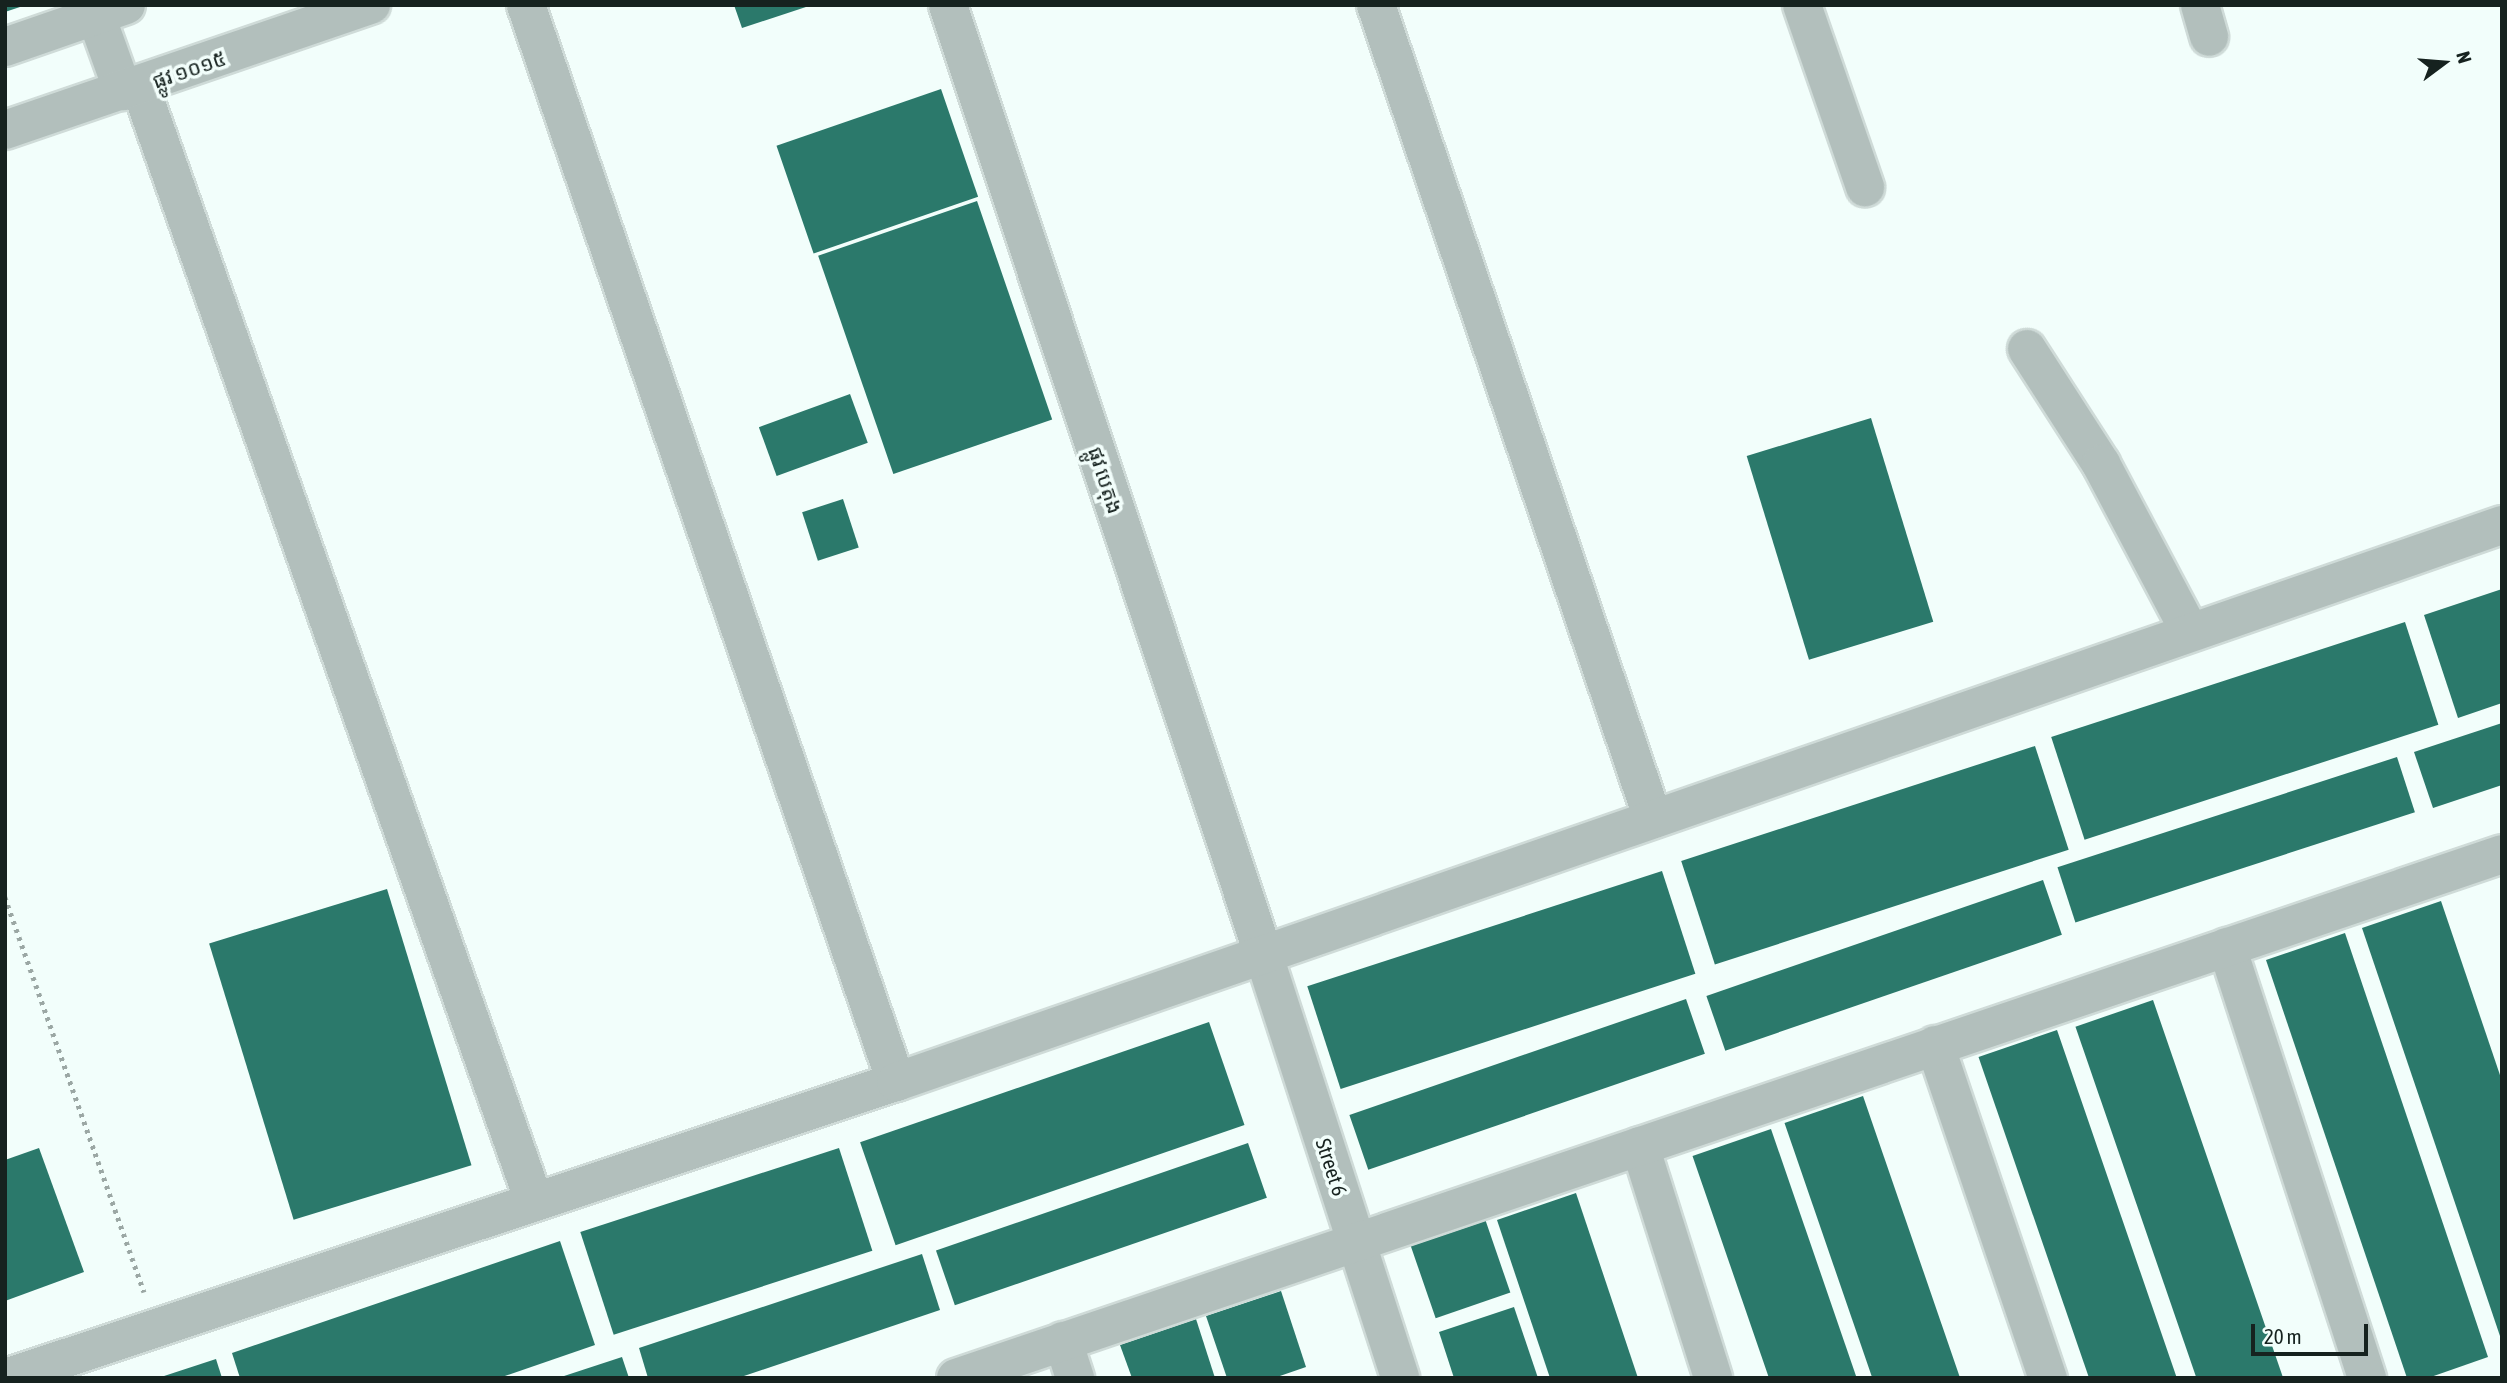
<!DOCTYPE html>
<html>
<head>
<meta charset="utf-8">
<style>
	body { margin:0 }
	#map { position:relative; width:2507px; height:1383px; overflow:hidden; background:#f2fefb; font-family:"Asap Condensed","Noto Sans Khmer",sans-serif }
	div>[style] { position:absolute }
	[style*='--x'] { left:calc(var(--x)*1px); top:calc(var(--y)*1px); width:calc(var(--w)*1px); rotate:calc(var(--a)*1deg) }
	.building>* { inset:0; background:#2b796b; transform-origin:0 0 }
	.path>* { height:4.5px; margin-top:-2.25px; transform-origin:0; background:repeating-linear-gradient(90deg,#9ba7a4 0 3.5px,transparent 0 8.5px) }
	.roads { filter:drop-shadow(2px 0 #cfdbd8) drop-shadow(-2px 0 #cfdbd8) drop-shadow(0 2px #cfdbd8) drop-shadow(0 -2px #cfdbd8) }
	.minor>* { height:38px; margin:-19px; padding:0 19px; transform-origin:19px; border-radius:19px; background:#b2bfbc }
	span { translate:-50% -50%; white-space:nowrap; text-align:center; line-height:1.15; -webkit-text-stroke:7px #f2fefb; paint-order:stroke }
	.street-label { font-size:21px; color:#16221f }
	.frame { position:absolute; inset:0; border:7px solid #16221f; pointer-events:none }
	.north { position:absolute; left:2409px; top:28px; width:70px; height:70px; -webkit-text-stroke:5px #f2fefb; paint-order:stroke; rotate:74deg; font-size:19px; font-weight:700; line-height:28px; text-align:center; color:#16221f }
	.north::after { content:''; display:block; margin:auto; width:24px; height:32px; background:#16221f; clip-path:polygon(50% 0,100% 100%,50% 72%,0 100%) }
	.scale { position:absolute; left:2251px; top:1324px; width:117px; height:32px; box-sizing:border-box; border:4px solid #16221f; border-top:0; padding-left:9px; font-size:21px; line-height:24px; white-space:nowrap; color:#16221f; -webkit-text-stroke:5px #f2fefb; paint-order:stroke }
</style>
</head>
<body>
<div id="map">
	<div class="building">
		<div style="clip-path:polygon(5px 5px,23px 5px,23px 6px,5px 12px)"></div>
		<div style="clip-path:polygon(734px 5px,809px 5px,809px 6px,742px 28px)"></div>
		<div style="left:941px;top:89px;width:114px;height:174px;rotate:71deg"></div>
		<div style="left:977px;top:201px;width:231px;height:168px;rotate:71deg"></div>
		<div style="left:850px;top:394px;width:52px;height:97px;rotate:70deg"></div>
		<div style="left:1871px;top:418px;width:213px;height:130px;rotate:73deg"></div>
		<div style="left:843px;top:499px;width:51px;height:43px;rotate:72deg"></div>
		<div style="clip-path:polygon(2502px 589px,2502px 703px,2458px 718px,2424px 615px)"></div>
		<div style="left:2405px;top:622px;width:108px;height:372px;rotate:72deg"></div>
		<div style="clip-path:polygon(2502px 723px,2502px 785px,2433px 808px,2414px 752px)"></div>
		<div style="left:2035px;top:746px;width:109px;height:372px;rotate:72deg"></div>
		<div style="left:2397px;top:757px;width:58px;height:357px;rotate:72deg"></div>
		<div style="left:1662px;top:871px;width:108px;height:373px;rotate:72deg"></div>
		<div style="left:2043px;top:880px;width:58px;height:356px;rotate:71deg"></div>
		<div style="left:387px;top:889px;width:289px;height:186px;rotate:73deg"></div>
		<div style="clip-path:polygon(2441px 901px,2502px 1081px,2501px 1339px,2362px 928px)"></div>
		<div style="clip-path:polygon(2345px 933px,2488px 1357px,2428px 1378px,2407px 1378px,2266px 960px)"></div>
		<div style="left:1686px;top:999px;width:58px;height:356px;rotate:71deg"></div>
		<div style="left:2153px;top:1000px;width:399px;height:82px;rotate:71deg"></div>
		<div style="left:1209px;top:1022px;width:109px;height:369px;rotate:71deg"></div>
		<div style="left:2057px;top:1030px;width:367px;height:83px;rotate:71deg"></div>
		<div style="left:1863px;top:1096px;width:298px;height:83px;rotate:71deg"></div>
		<div style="left:1771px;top:1129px;width:263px;height:83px;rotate:71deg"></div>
		<div style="left:1248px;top:1143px;width:58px;height:330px;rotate:71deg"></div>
		<div style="clip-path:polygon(39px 1148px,84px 1272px,5px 1301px,5px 1160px)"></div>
		<div style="left:839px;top:1148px;width:108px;height:272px;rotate:72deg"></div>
		<div style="clip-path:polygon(1576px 1193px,1638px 1378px,1550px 1378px,1497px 1220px)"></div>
		<div style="left:1484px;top:1216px;width:81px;height:79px;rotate:71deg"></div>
		<div style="clip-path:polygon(560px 1241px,595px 1345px,499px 1378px,240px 1378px,232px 1353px)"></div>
		<div style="clip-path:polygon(922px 1254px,940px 1310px,738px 1378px,648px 1378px,639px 1348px)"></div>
		<div style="clip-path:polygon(1281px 1291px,1306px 1367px,1274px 1378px,1227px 1378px,1206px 1316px)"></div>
		<div style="clip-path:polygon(1514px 1307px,1538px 1378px,1454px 1378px,1439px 1332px)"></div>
		<div style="clip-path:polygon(1196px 1319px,1215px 1378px,1132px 1378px,1120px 1345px)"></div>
		<div style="clip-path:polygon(622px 1357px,629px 1378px,562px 1378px,561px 1377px)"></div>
		<div style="clip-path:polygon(216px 1359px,222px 1378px,161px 1378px,161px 1377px)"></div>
	</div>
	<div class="path">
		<div style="--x:5;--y:897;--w:419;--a:70.6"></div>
	</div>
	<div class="roads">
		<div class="minor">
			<div style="--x:526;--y:5;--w:1139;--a:71.04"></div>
			<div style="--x:948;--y:5;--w:1002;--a:71.62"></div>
			<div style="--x:1264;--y:956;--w:443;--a:72.1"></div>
			<div style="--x:1376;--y:5;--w:860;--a:71.21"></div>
			<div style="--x:1802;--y:5;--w:193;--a:70.9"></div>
			<div style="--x:2200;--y:5;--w:33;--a:74"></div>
			<div style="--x:96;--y:16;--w:80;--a:70.2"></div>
			<div style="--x:5;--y:47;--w:128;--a:-19.1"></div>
			<div style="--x:140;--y:86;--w:1183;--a:70.54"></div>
			<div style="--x:5;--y:130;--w:387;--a:-18.9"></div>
			<div style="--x:2027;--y:349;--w:137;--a:57.2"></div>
			<div style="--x:2101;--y:464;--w:190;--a:62.1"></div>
			<div style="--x:2227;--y:947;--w:453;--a:72"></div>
			<div style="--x:1935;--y:1045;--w:352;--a:71.3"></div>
			<div style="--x:1640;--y:1146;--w:243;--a:72.5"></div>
			<div style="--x:1063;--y:1341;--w:39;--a:72"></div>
			<div style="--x:6;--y:1378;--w:938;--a:-18.4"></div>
			<div style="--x:896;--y:1082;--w:1700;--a:-19.13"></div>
			<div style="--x:956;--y:1378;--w:1632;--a:-18.72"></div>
		</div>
	</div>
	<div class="street-label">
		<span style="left:189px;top:69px;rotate:-19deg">ផ្លូវ ១០១៥</span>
		<span style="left:1106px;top:480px;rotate:72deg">ផ្លូវ បេតុង</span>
		<span style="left:1332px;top:1167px;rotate:72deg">Street 6</span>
	</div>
	<div class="frame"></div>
	<div class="north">N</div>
	<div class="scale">20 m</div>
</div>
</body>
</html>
